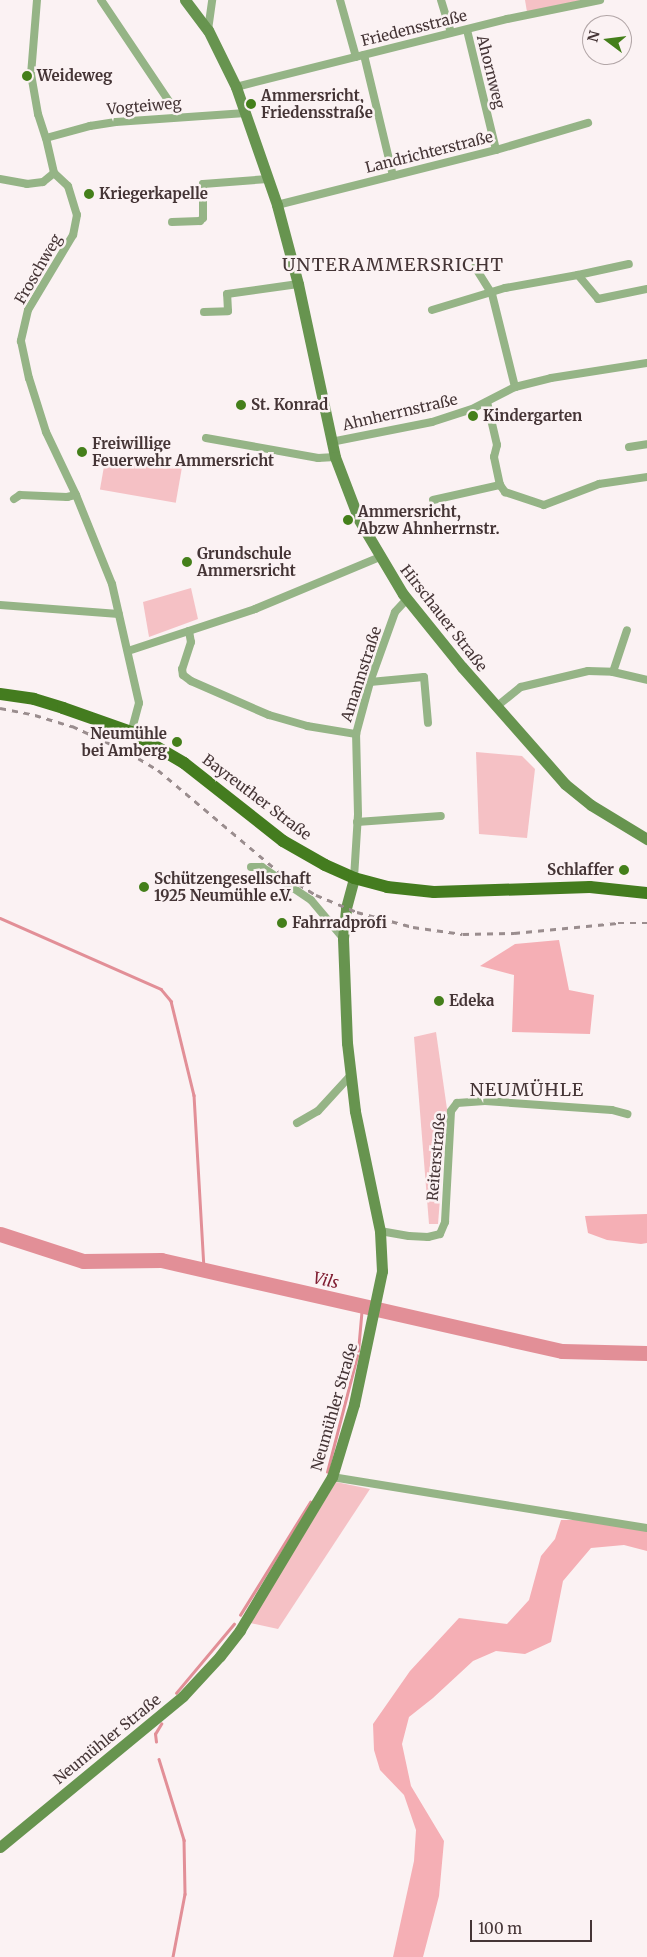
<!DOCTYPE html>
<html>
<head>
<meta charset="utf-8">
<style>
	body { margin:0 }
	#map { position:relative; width:647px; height:1957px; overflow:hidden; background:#fbf2f3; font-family:Merriweather,serif }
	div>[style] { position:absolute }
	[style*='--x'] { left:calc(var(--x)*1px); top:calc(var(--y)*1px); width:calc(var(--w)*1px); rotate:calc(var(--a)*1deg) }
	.green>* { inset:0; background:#f5c1c5; transform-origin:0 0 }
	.forest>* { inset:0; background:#f5afb5 }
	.stream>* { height:2.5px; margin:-1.25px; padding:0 1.25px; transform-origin:1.25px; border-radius:1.25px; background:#e28f97 }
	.river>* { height:15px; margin:-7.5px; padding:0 7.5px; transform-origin:7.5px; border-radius:7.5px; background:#e28f97 }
	.street>* { height:8px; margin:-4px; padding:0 4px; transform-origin:4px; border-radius:4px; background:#95b486 }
	.secondary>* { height:11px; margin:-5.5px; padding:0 5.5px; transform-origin:5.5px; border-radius:5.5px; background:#67944f }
	.primary>* { height:12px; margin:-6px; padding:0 6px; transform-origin:6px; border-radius:6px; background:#447c1f }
	.rail>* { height:2.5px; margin-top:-1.25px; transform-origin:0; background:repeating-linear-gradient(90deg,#9a8d8e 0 6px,transparent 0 12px) }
	.dots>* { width:14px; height:14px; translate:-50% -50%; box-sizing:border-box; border:2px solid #fbf2f3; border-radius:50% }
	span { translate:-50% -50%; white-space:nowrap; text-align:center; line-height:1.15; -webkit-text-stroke:5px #fbf2f3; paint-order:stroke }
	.street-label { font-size:15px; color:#453536 }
	.poi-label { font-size:15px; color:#453536; font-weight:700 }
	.left { translate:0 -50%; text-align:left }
	.right { translate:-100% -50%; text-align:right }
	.water-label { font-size:16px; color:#801f33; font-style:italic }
	.quarter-label { font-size:18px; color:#453536; letter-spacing:1px }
	.north { position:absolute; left:582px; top:15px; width:50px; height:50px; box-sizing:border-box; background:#fbf2f3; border:1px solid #b2a6a7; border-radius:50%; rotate:285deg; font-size:14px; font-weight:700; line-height:20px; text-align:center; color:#453536 }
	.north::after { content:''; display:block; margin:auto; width:18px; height:22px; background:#447f1a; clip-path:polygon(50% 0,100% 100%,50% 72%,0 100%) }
	.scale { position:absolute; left:470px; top:1920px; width:122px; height:22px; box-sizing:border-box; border:2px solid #453536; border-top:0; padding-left:6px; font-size:15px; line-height:18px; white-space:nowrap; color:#453536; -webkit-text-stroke:4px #fbf2f3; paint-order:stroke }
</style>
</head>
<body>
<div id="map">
	<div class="green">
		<div style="clip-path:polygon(525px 0,583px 0,527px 12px)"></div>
		<div style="left:106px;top:455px;width:77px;height:35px;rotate:10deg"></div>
		<div style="clip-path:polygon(191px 588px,198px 619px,149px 637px,143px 602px)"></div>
		<div style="clip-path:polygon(476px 752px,522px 756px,535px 769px,527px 838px,479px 834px)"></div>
		<div style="clip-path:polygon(436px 1032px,447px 1109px,438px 1224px,429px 1224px,414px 1037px)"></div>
		<div style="clip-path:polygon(336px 1482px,370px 1489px,278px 1629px,250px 1623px)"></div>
	</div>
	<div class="forest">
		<div style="clip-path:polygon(559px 940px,569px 990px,594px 995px,590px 1034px,512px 1032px,514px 975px,480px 966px,515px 944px)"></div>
		<div style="clip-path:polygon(647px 1214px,647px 1243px,641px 1244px,607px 1240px,588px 1233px,585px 1216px)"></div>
		<div style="clip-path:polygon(561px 1520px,585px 1520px,647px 1531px,647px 1551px,624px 1545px,591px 1548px,563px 1581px,551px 1642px,525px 1654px,496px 1651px,473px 1661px,433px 1698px,409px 1717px,402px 1744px,411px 1786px,444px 1841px,439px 1896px,423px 1957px,393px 1957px,414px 1861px,416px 1830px,404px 1795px,380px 1770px,374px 1750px,373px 1724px,410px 1671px,459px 1618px,507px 1624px,529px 1600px,541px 1556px,555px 1539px)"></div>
	</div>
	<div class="stream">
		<div style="--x:0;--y:918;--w:176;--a:23.8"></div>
		<div style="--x:161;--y:989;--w:16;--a:50"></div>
		<div style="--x:171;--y:1001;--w:97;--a:76.3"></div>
		<div style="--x:194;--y:1095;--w:175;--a:86.7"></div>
		<div style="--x:358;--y:1351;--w:45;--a:-84.9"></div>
		<div style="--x:327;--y:1472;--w:120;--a:-75.5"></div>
		<div style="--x:240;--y:1615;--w:133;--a:-58.2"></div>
		<div style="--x:176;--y:1693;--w:90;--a:-50"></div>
		<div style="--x:156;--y:1742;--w:8;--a:-97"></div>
		<div style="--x:155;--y:1734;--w:12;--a:-59"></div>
		<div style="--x:159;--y:1759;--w:85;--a:72.8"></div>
		<div style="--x:184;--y:1840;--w:54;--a:88.9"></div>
		<div style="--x:185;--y:1894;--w:64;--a:100.8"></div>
	</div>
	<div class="river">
		<div style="--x:0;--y:1234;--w:87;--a:18"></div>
		<div style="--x:83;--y:1261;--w:78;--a:-0.7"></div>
		<div style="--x:161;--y:1260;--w:411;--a:12.8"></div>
		<div style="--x:562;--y:1351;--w:85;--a:1.3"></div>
	</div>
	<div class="street">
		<div style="--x:37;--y:0;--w:74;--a:94.6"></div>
		<div style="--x:31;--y:74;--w:41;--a:80.1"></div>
		<div style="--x:38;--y:114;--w:25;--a:72"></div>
		<div style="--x:46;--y:138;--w:36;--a:77"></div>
		<div style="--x:101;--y:0;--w:140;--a:56.1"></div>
		<div style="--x:340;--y:0;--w:59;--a:74.3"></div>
		<div style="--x:441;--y:0;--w:34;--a:73"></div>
		<div style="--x:208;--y:30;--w:30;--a:-82"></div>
		<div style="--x:467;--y:30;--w:123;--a:76.4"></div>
		<div style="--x:364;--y:55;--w:124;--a:76.5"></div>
		<div style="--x:236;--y:87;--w:279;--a:-14.1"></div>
		<div style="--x:507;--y:19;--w:95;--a:-11.5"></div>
		<div style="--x:46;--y:138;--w:46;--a:-15.3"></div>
		<div style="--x:90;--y:126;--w:26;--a:-9"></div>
		<div style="--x:116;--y:122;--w:130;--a:-4"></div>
		<div style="--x:54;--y:173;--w:19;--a:43"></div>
		<div style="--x:68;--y:186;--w:30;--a:73"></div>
		<div style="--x:77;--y:215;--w:20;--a:101"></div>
		<div style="--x:73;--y:235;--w:87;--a:121"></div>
		<div style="--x:28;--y:310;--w:32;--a:103"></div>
		<div style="--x:21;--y:341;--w:38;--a:78"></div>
		<div style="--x:29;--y:378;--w:57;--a:72.5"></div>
		<div style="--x:46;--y:432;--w:70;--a:64.5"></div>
		<div style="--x:76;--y:495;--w:96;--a:68"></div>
		<div style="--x:112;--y:584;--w:122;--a:77.2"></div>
		<div style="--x:139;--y:703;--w:30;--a:105"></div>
		<div style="--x:0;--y:179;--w:27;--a:10"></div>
		<div style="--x:27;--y:184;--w:16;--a:-7"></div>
		<div style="--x:43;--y:182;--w:14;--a:-39"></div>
		<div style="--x:277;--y:205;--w:226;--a:-14.1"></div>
		<div style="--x:496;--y:150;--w:96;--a:-16.4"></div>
		<div style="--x:172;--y:222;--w:28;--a:-2"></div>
		<div style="--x:200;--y:221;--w:4;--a:-45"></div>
		<div style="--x:203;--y:218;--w:34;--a:-90"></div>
		<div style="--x:203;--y:184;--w:65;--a:-4.4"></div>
		<div style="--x:475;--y:267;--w:32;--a:58"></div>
		<div style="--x:492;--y:294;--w:96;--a:76.1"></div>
		<div style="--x:578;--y:275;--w:52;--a:-12.2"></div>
		<div style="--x:432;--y:310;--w:76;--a:-16.8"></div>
		<div style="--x:505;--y:288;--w:74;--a:-10.1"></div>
		<div style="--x:578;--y:275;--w:31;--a:50"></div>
		<div style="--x:598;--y:299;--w:50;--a:-11.5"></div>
		<div style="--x:204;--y:312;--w:24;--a:-2"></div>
		<div style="--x:228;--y:311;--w:17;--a:-93"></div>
		<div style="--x:227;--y:294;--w:72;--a:-8"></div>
		<div style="--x:487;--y:402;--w:44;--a:76.9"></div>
		<div style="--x:497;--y:445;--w:12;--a:104"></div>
		<div style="--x:494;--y:457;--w:29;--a:78"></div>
		<div style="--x:500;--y:485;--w:9;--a:54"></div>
		<div style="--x:505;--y:492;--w:41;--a:18.4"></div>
		<div style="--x:544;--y:505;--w:59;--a:-20.9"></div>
		<div style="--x:599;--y:484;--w:49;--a:-8.3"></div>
		<div style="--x:206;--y:438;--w:114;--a:10.1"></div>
		<div style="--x:318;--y:458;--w:17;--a:-3"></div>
		<div style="--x:331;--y:442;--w:103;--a:-11.2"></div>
		<div style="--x:432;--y:422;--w:40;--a:-18"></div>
		<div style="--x:470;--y:410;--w:51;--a:-27.1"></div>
		<div style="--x:515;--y:387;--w:37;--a:-14"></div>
		<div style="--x:551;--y:378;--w:97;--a:-8.9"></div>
		<div style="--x:629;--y:447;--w:18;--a:-9"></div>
		<div style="--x:14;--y:499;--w:7;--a:-34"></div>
		<div style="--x:20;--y:495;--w:47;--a:2.4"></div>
		<div style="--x:67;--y:497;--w:9;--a:-13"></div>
		<div style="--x:433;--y:500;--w:69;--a:-12.6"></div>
		<div style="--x:0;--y:605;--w:119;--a:4.3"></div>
		<div style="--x:189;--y:631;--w:11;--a:80"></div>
		<div style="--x:191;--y:642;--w:28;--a:108"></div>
		<div style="--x:182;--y:669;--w:6;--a:81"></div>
		<div style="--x:183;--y:675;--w:10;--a:37"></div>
		<div style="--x:191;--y:681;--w:85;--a:23.6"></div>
		<div style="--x:269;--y:715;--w:40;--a:16"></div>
		<div style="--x:307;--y:726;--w:50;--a:9.3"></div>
		<div style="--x:128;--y:651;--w:134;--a:-18.3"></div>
		<div style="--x:255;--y:609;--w:135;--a:-22.6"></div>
		<div style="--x:613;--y:672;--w:44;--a:-71.6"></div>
		<div style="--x:370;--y:682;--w:54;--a:-5.3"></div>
		<div style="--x:424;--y:677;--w:46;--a:85"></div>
		<div style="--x:496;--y:707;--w:32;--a:-39"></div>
		<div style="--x:521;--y:687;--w:69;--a:-13.4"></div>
		<div style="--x:588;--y:671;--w:25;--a:2"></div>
		<div style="--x:613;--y:672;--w:35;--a:13"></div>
		<div style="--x:357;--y:822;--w:84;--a:-4.1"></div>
		<div style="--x:251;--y:867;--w:11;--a:0"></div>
		<div style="--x:262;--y:867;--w:59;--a:34"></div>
		<div style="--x:311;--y:900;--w:50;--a:49.9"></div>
		<div style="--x:354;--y:878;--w:64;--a:-86.4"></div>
		<div style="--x:358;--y:814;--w:80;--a:-91.4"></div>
		<div style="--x:356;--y:734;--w:54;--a:-74.9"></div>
		<div style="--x:370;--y:682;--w:74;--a:-70.3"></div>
		<div style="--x:395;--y:612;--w:18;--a:-47"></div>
		<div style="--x:297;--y:1123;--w:24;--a:-30"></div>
		<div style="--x:318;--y:1111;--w:49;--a:-47.5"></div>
		<div style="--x:380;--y:1231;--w:29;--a:10"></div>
		<div style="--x:409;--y:1236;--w:19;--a:3"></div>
		<div style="--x:428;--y:1237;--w:12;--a:-14"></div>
		<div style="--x:440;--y:1234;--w:13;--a:-67"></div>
		<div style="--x:445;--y:1222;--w:111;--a:-86.9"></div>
		<div style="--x:451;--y:1111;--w:10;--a:-53"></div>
		<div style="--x:457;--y:1103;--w:28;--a:-4"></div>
		<div style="--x:485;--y:1101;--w:127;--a:4.1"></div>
		<div style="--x:612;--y:1110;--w:16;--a:15"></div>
		<div style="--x:332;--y:1477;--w:319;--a:9.2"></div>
	</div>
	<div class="secondary">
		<div style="--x:185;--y:0;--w:38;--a:53"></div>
		<div style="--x:208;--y:30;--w:64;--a:63.8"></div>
		<div style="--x:236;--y:87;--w:125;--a:70.8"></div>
		<div style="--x:277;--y:205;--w:82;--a:75.1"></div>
		<div style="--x:298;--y:284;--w:177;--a:77.9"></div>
		<div style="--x:335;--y:457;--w:67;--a:69.1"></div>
		<div style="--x:359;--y:520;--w:86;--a:59.3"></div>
		<div style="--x:403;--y:594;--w:94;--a:51.1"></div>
		<div style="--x:462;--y:667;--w:156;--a:48.6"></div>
		<div style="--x:565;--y:784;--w:33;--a:39"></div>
		<div style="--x:591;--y:805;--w:66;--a:31.3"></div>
		<div style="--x:0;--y:1847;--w:237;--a:-39.5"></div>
		<div style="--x:183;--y:1696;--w:54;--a:-47.2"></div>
		<div style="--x:220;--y:1656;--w:33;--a:-52"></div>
		<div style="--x:240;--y:1630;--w:179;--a:-59"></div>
		<div style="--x:332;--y:1477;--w:76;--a:-73.2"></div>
		<div style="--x:354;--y:1404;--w:136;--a:-78.1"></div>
		<div style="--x:382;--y:1271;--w:40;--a:-92.9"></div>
		<div style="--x:380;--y:1231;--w:123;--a:-101.8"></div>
		<div style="--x:355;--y:1111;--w:68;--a:-96.7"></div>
		<div style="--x:347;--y:1043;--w:105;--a:-92.2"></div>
		<div style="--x:343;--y:938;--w:30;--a:-84"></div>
		<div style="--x:346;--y:908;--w:31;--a:-75"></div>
	</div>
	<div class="primary">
		<div style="--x:0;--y:694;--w:34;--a:8"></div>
		<div style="--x:34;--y:699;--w:30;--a:17"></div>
		<div style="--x:63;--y:708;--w:72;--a:19.4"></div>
		<div style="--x:131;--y:732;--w:61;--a:30.3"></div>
		<div style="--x:184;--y:763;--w:126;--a:38.2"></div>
		<div style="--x:283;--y:841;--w:48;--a:29.7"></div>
		<div style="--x:325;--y:865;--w:32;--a:24"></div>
		<div style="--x:354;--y:878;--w:34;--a:15"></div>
		<div style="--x:387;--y:887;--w:47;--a:6.1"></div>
		<div style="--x:434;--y:892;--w:156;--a:-1.8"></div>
		<div style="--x:590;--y:887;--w:57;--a:6"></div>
	</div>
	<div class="rail">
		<div style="--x:0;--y:708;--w:36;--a:11"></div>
		<div style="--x:35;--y:715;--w:39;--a:17"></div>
		<div style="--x:72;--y:726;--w:62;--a:24.9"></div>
		<div style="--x:128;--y:752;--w:35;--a:31"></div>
		<div style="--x:158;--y:770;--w:157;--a:40.1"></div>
		<div style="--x:278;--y:871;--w:45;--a:32.3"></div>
		<div style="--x:316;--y:895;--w:44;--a:22.5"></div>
		<div style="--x:357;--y:912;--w:58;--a:15"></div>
		<div style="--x:413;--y:927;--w:50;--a:8"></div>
		<div style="--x:463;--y:934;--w:51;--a:-1.1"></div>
		<div style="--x:514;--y:933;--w:104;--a:-5.5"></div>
		<div style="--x:618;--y:923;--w:29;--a:0"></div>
	</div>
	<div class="dots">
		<div style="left:27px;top:76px;background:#447f1a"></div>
		<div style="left:251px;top:104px;background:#447f1a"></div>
		<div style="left:89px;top:194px;background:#447f1a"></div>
		<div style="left:241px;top:405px;background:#447f1a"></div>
		<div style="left:473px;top:416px;background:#447f1a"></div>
		<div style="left:82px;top:452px;background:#447f1a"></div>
		<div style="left:348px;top:520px;background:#447f1a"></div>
		<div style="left:187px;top:562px;background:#447f1a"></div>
		<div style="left:177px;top:742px;background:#447f1a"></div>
		<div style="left:624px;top:870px;background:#447f1a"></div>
		<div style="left:144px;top:887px;background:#447f1a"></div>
		<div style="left:282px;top:923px;background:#447f1a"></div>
		<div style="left:439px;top:1001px;background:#447f1a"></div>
	</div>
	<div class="street-label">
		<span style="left:414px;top:28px;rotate:-14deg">Friedensstraße</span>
		<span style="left:491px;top:72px;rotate:76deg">Ahornweg</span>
		<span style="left:144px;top:106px;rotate:-5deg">Vogteiweg</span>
		<span style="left:429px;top:152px;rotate:-14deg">Landrichterstraße</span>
		<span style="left:38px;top:269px;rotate:-60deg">Froschweg</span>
		<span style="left:400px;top:412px;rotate:-13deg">Ahnherrnstraße</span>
		<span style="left:444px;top:618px;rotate:52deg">Hirschauer Straße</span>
		<span style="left:361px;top:674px;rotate:-72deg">Amannstraße</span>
		<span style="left:257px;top:797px;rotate:37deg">Bayreuther Straße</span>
		<span style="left:436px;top:1157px;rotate:-85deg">Reiterstraße</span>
		<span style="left:334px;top:1407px;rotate:-74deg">Neumühler Straße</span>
		<span style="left:107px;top:1739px;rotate:-39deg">Neumühler Straße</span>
	</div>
	<div class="poi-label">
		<span class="left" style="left:37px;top:76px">Weideweg</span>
		<span class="left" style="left:261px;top:104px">Ammersricht,<br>Friedensstraße</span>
		<span class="left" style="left:99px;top:194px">Kriegerkapelle</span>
		<span class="left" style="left:251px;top:405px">St. Konrad</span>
		<span class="left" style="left:483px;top:416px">Kindergarten</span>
		<span class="left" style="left:92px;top:452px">Freiwillige<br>Feuerwehr Ammersricht</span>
		<span class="left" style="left:358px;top:520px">Ammersricht,<br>Abzw Ahnherrnstr.</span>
		<span class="left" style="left:197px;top:562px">Grundschule<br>Ammersricht</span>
		<span class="right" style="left:167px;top:742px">Neumühle<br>bei Amberg</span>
		<span class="right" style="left:614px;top:870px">Schlaffer</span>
		<span class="left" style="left:154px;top:887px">Schützengesellschaft<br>1925 Neumühle e.V.</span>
		<span class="left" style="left:292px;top:923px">Fahrradprofi</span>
		<span class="left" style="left:449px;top:1001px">Edeka</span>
	</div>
	<div class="water-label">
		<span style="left:326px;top:1280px;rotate:13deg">Vils</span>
	</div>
	<div class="quarter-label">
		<span style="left:393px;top:265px">UNTERAMMERSRICHT</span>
		<span style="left:527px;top:1090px">NEUMÜHLE</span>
	</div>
	<div class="north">N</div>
	<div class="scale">100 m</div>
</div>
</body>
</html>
